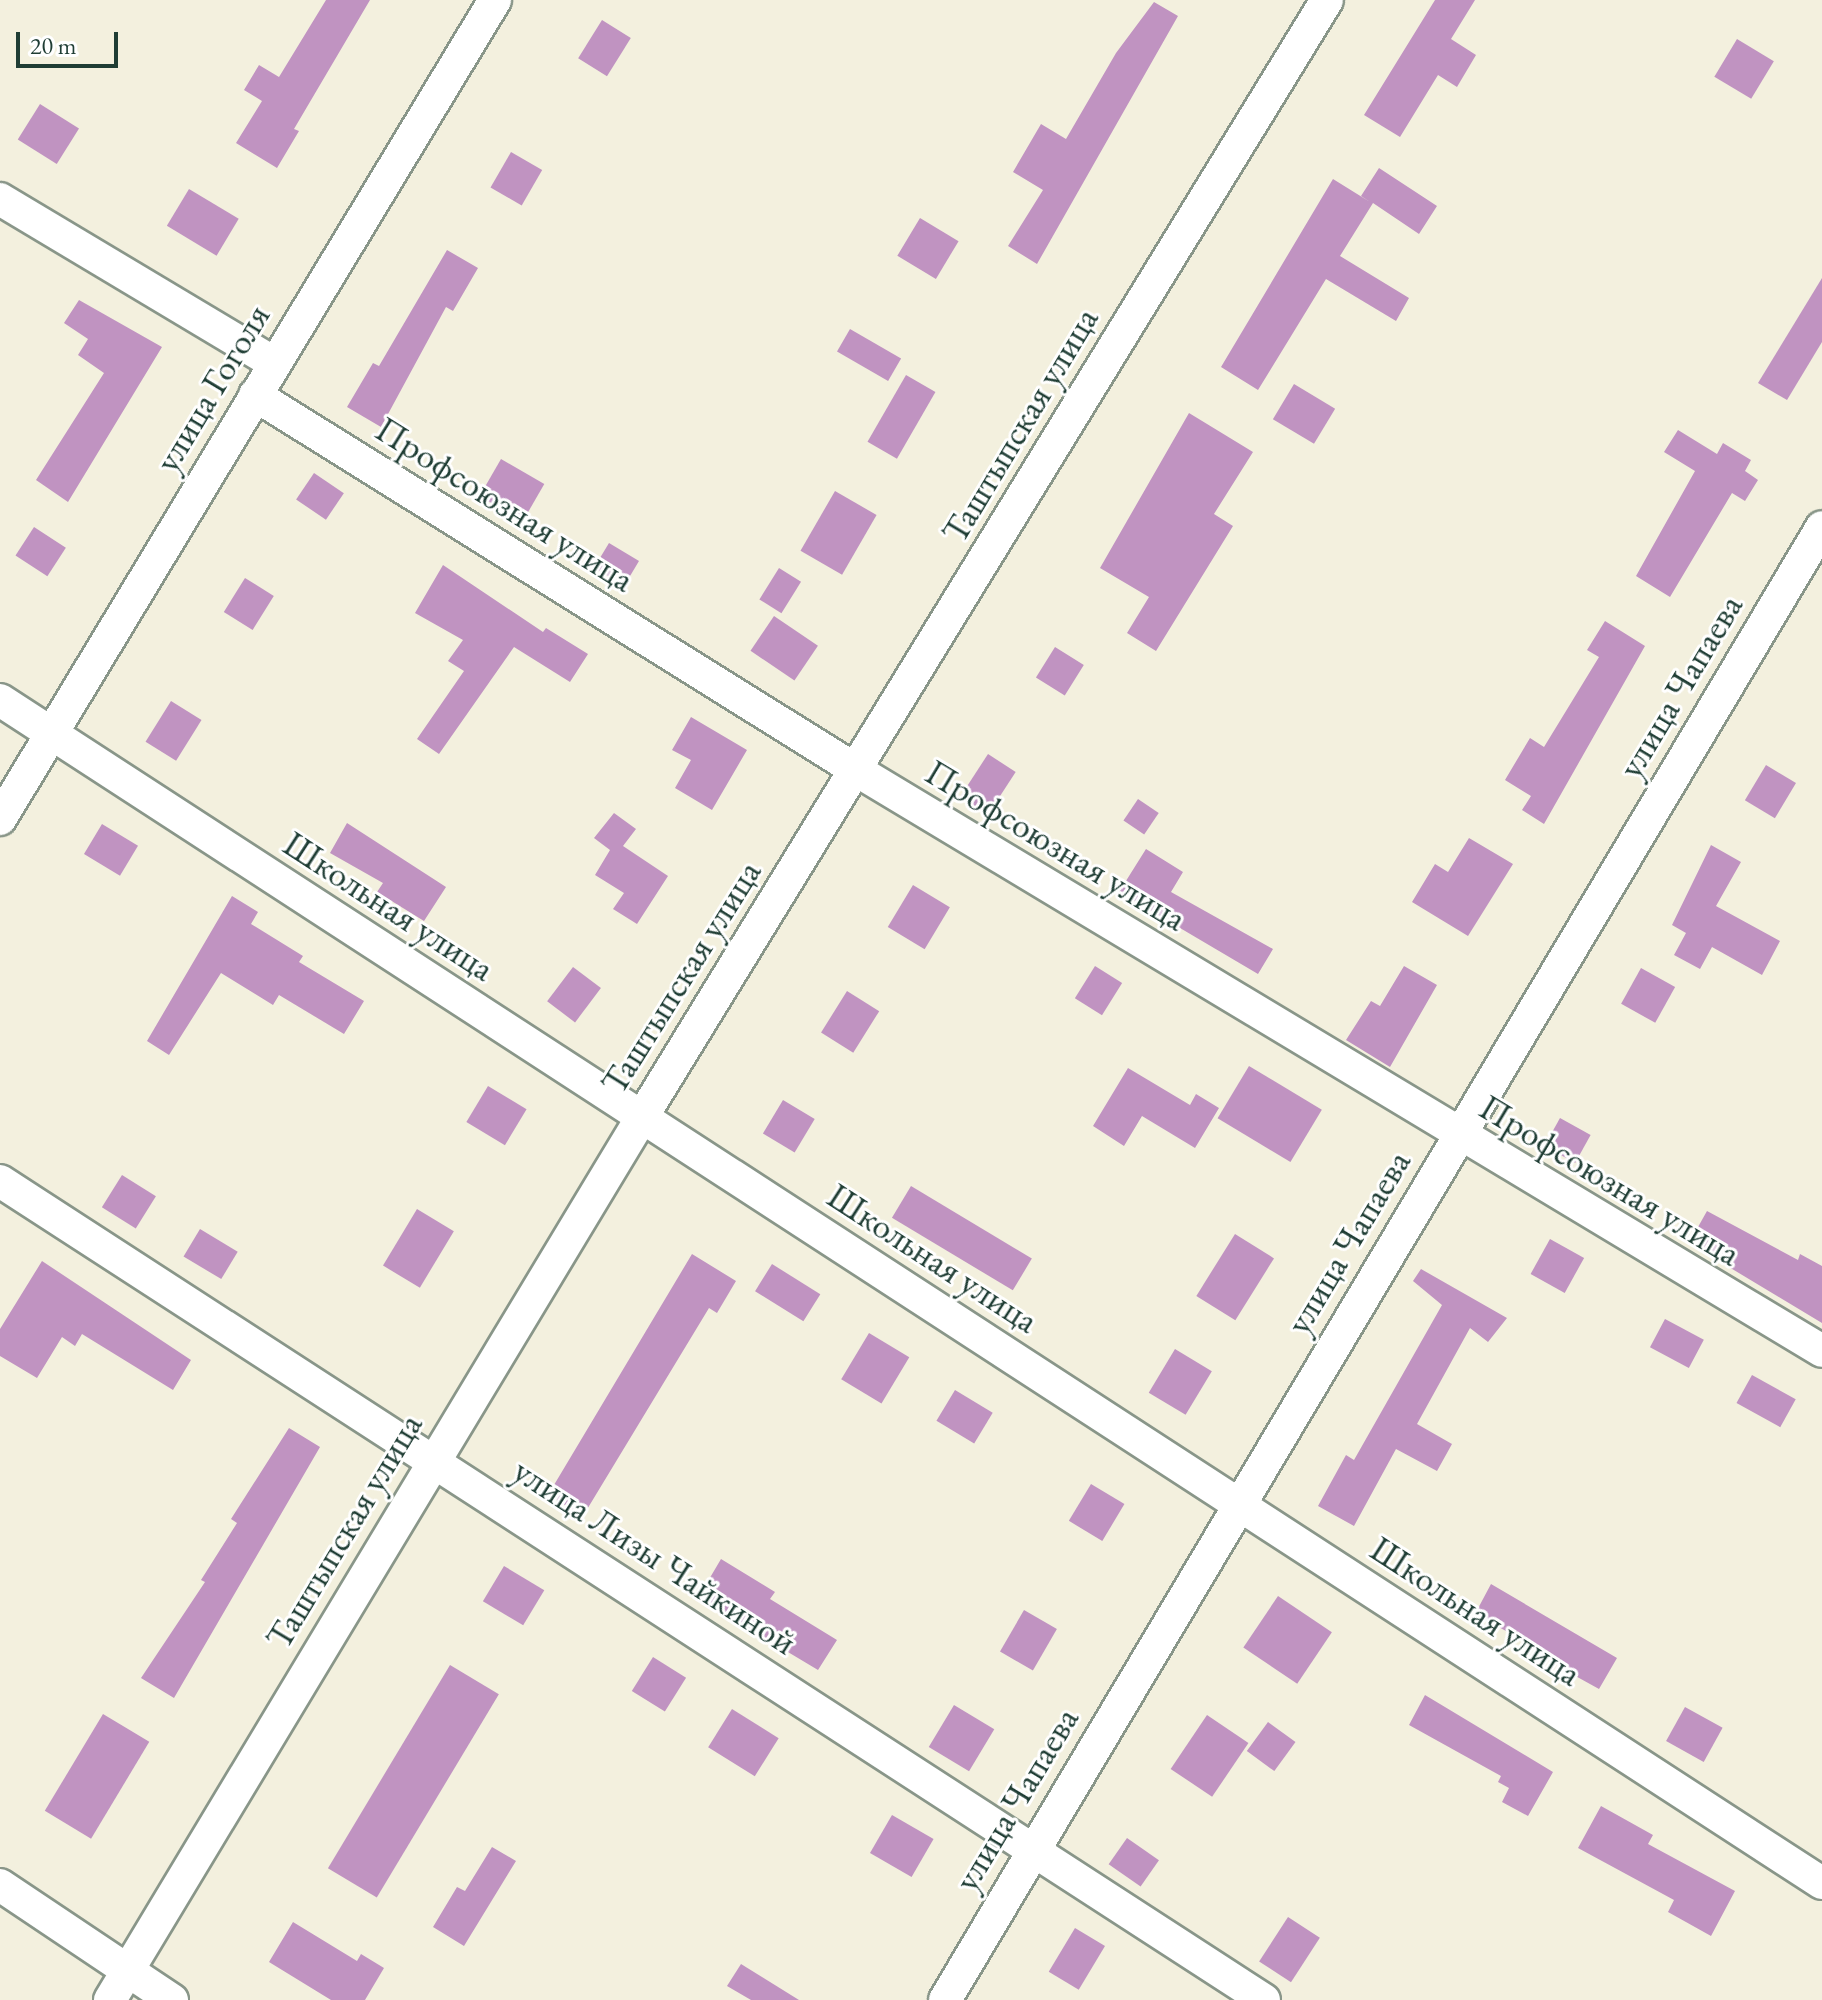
<!DOCTYPE html>
<html>
<head>
<meta charset="utf-8">
<style>
	body { margin:0 }
	#map { position:relative; width:1822px; height:2000px; overflow:hidden; background:#f3f0de; font-family:"EB Garamond",serif }
	div>[style] { position:absolute }
	[style*='--x'] { left:calc(var(--x)*1px); top:calc(var(--y)*1px); width:calc(var(--w)*1px); rotate:calc(var(--a)*1deg) }
	.building>* { inset:0; background:#c093c1; transform-origin:0 0 }
	.roads { filter:drop-shadow(2px 0 #899689) drop-shadow(-2px 0 #899689) drop-shadow(0 2px #899689) drop-shadow(0 -2px #899689) }
	.minor>* { height:32px; margin:-16px; padding:0 16px; transform-origin:16px; border-radius:16px; background:#fff }
	span { translate:-50% -50%; white-space:nowrap; text-align:center; line-height:1.15; -webkit-text-stroke:6px #fff; paint-order:stroke }
	.street-label { font-size:36px; color:#1f3d34 }
	.scale { position:absolute; left:16px; top:32px; width:102px; height:36px; box-sizing:border-box; border:4px solid #1f3d34; border-top:0; padding-left:10px; font-size:24px; line-height:28px; white-space:nowrap; color:#1f3d34; -webkit-text-stroke:6px #fff; paint-order:stroke }
</style>
</head>
<body>
<div id="map">
	<div class="building">
		<div style="clip-path:polygon(326px 0,370px 0,294px 129px,299px 131px,277px 168px,236px 143px,262px 101px,244px 90px,259px 65px,279px 77px)"></div>
		<div style="clip-path:polygon(1435px 0,1475px 0,1451px 39px,1476px 55px,1457px 87px,1438px 75px,1400px 137px,1364px 115px)"></div>
		<div style="clip-path:polygon(1154px 2px,1178px 16px,1037px 264px,1008px 246px,1043px 190px,1013px 172px,1041px 124px,1066px 139px,1116px 53px)"></div>
		<div style="left:602px;top:20px;width:34px;height:45px;rotate:32deg"></div>
		<div style="left:1737px;top:39px;width:43px;height:44px;rotate:31deg"></div>
		<div style="left:40px;top:104px;width:46px;height:42px;rotate:32deg"></div>
		<div style="left:511px;top:152px;width:36px;height:41px;rotate:30deg"></div>
		<div style="clip-path:polygon(1379px 168px,1437px 206px,1419px 234px,1373px 203px,1340px 256px,1409px 298px,1396px 321px,1326px 279px,1258px 390px,1221px 367px,1333px 179px,1370px 202px,1361px 196px)"></div>
		<div style="left:189px;top:189px;width:58px;height:43px;rotate:31deg"></div>
		<div style="left:920px;top:218px;width:45px;height:44px;rotate:31deg"></div>
		<div style="clip-path:polygon(447px 250px,478px 268px,453px 311px,446px 307px,381px 427px,347px 407px,373px 363px,379px 366px)"></div>
		<div style="clip-path:polygon(1822px 278px,1822px 342px,1787px 400px,1758px 383px)"></div>
		<div style="clip-path:polygon(79px 300px,162px 347px,68px 502px,36px 480px,104px 373px,78px 355px,88px 339px,64px 323px)"></div>
		<div style="left:850px;top:329px;width:59px;height:26px;rotate:30deg"></div>
		<div style="left:906px;top:375px;width:34px;height:77px;rotate:30deg"></div>
		<div style="left:1294px;top:384px;width:48px;height:41px;rotate:31deg"></div>
		<div style="clip-path:polygon(1189px 413px,1253px 452px,1214px 514px,1233px 526px,1156px 651px,1127px 633px,1149px 597px,1100px 568px)"></div>
		<div style="clip-path:polygon(1678px 430px,1717px 454px,1723px 443px,1751px 460px,1745px 471px,1758px 480px,1745px 501px,1732px 493px,1670px 597px,1636px 576px,1695px 471px,1664px 452px)"></div>
		<div style="left:501px;top:459px;width:50px;height:43px;rotate:30deg"></div>
		<div style="left:314px;top:473px;width:36px;height:32px;rotate:34deg"></div>
		<div style="left:835px;top:491px;width:48px;height:69px;rotate:30deg"></div>
		<div style="left:34px;top:527px;width:38px;height:34px;rotate:33deg"></div>
		<div style="left:609px;top:543px;width:35px;height:29px;rotate:31deg"></div>
		<div style="clip-path:polygon(443px 565px,543px 632px,546px 628px,588px 654px,570px 682px,514px 647px,439px 754px,417px 739px,464px 671px,448px 661px,463px 640px,415px 613px)"></div>
		<div style="left:779px;top:568px;width:26px;height:37px;rotate:32deg"></div>
		<div style="left:245px;top:578px;width:34px;height:40px;rotate:32deg"></div>
		<div style="left:774px;top:616px;width:53px;height:42px;rotate:34deg"></div>
		<div style="clip-path:polygon(1605px 621px,1645px 646px,1544px 824px,1522px 810px,1531px 796px,1505px 780px,1530px 738px,1544px 747px,1599px 657px,1587px 650px)"></div>
		<div style="left:1055px;top:647px;width:34px;height:36px;rotate:32deg"></div>
		<div style="left:171px;top:701px;width:36px;height:48px;rotate:32deg"></div>
		<div style="clip-path:polygon(691px 717px,747px 750px,712px 810px,675px 788px,691px 760px,672px 750px)"></div>
		<div style="left:988px;top:754px;width:33px;height:51px;rotate:33deg"></div>
		<div style="left:1766px;top:765px;width:35px;height:41px;rotate:31deg"></div>
		<div style="left:1138px;top:799px;width:25px;height:26px;rotate:34deg"></div>
		<div style="clip-path:polygon(614px 813px,636px 829px,623px 846px,668px 876px,637px 924px,613px 909px,624px 893px,595px 875px,610px 850px,594px 838px)"></div>
		<div style="clip-path:polygon(347px 823px,446px 887px,424px 921px,377px 892px,383px 883px,330px 853px)"></div>
		<div style="left:102px;top:824px;width:42px;height:35px;rotate:31deg"></div>
		<div style="clip-path:polygon(1469px 838px,1513px 864px,1468px 936px,1412px 902px,1435px 864px,1448px 872px)"></div>
		<div style="clip-path:polygon(1711px 845px,1741px 862px,1716px 906px,1780px 941px,1762px 975px,1712px 947px,1700px 969px,1674px 955px,1686px 933px,1672px 925px)"></div>
		<div style="clip-path:polygon(1146px 849px,1183px 872px,1171px 892px,1273px 949px,1258px 974px,1119px 892px)"></div>
		<div style="left:913px;top:885px;width:43px;height:49px;rotate:31deg"></div>
		<div style="clip-path:polygon(232px 896px,258px 912px,251px 924px,303px 956px,299px 962px,364px 1001px,344px 1034px,279px 995px,273px 1005px,221px 973px,169px 1055px,147px 1041px)"></div>
		<div style="left:1095px;top:966px;width:32px;height:38px;rotate:32deg"></div>
		<div style="clip-path:polygon(1404px 966px,1437px 985px,1390px 1067px,1346px 1040px,1371px 1001px,1380px 1006px)"></div>
		<div style="left:573px;top:967px;width:35px;height:43px;rotate:37deg"></div>
		<div style="left:1641px;top:968px;width:39px;height:41px;rotate:29deg"></div>
		<div style="left:847px;top:991px;width:38px;height:49px;rotate:32deg"></div>
		<div style="left:1249px;top:1066px;width:85px;height:61px;rotate:31deg"></div>
		<div style="clip-path:polygon(1128px 1068px,1190px 1105px,1196px 1094px,1219px 1108px,1195px 1148px,1142px 1116px,1124px 1146px,1093px 1126px)"></div>
		<div style="left:488px;top:1086px;width:45px;height:42px;rotate:31deg"></div>
		<div style="left:783px;top:1100px;width:37px;height:39px;rotate:31deg"></div>
		<div style="left:1560px;top:1118px;width:35px;height:32px;rotate:29deg"></div>
		<div style="left:122px;top:1175px;width:40px;height:38px;rotate:32deg"></div>
		<div style="left:911px;top:1186px;width:141px;height:37px;rotate:31deg"></div>
		<div style="left:417px;top:1209px;width:43px;height:66px;rotate:31deg"></div>
		<div style="clip-path:polygon(1707px 1211px,1798px 1260px,1800px 1254px,1822px 1266px,1822px 1323px,1689px 1243px)"></div>
		<div style="left:200px;top:1229px;width:44px;height:32px;rotate:31deg"></div>
		<div style="left:1235px;top:1234px;width:46px;height:73px;rotate:32deg"></div>
		<div style="left:1550px;top:1239px;width:39px;height:40px;rotate:29deg"></div>
		<div style="clip-path:polygon(692px 1254px,736px 1281px,717px 1313px,709px 1308px,583px 1516px,548px 1495px)"></div>
		<div style="clip-path:polygon(42px 1261px,191px 1360px,173px 1390px,82px 1334px,75px 1346px,62px 1337px,37px 1378px,0 1356px,0 1329px)"></div>
		<div style="left:772px;top:1264px;width:57px;height:32px;rotate:32deg"></div>
		<div style="clip-path:polygon(1421px 1269px,1507px 1318px,1488px 1342px,1470px 1328px,1417px 1424px,1452px 1444px,1437px 1471px,1396px 1449px,1354px 1526px,1318px 1506px,1346px 1455px,1354px 1460px,1442px 1305px,1413px 1281px)"></div>
		<div style="left:1665px;top:1319px;width:44px;height:32px;rotate:28deg"></div>
		<div style="left:869px;top:1333px;width:47px;height:54px;rotate:31deg"></div>
		<div style="left:1175px;top:1349px;width:43px;height:51px;rotate:31deg"></div>
		<div style="left:1752px;top:1375px;width:50px;height:32px;rotate:29deg"></div>
		<div style="left:955px;top:1390px;width:44px;height:36px;rotate:31deg"></div>
		<div style="clip-path:polygon(289px 1428px,320px 1447px,174px 1698px,141px 1678px,205px 1582px,201px 1580px,237px 1523px,231px 1519px)"></div>
		<div style="left:1091px;top:1484px;width:39px;height:43px;rotate:31deg"></div>
		<div style="clip-path:polygon(721px 1559px,775px 1592px,770px 1599px,837px 1640px,818px 1670px,698px 1598px)"></div>
		<div style="left:504px;top:1566px;width:47px;height:41px;rotate:31deg"></div>
		<div style="clip-path:polygon(1491px 1584px,1617px 1658px,1599px 1689px,1561px 1668px,1564px 1663px,1475px 1614px)"></div>
		<div style="left:1278px;top:1596px;width:65px;height:62px;rotate:34deg"></div>
		<div style="left:1024px;top:1610px;width:38px;height:48px;rotate:30deg"></div>
		<div style="left:653px;top:1657px;width:39px;height:40px;rotate:32deg"></div>
		<div style="left:450px;top:1665px;width:57px;height:237px;rotate:31deg"></div>
		<div style="clip-path:polygon(1425px 1695px,1553px 1772px,1528px 1816px,1502px 1802px,1509px 1788px,1498px 1782px,1501px 1776px,1409px 1725px)"></div>
		<div style="left:954px;top:1705px;width:47px;height:49px;rotate:31deg"></div>
		<div style="left:1685px;top:1707px;width:43px;height:39px;rotate:29deg"></div>
		<div style="left:732px;top:1709px;width:55px;height:45px;rotate:32deg"></div>
		<div style="left:103px;top:1714px;width:54px;height:113px;rotate:31deg"></div>
		<div style="left:1207px;top:1715px;width:50px;height:65px;rotate:34deg"></div>
		<div style="left:1268px;top:1722px;width:34px;height:36px;rotate:36deg"></div>
		<div style="clip-path:polygon(1601px 1806px,1653px 1835px,1648px 1844px,1735px 1891px,1711px 1936px,1668px 1912px,1674px 1900px,1578px 1848px)"></div>
		<div style="left:892px;top:1815px;width:48px;height:44px;rotate:30deg"></div>
		<div style="left:1127px;top:1838px;width:39px;height:32px;rotate:35deg"></div>
		<div style="clip-path:polygon(492px 1847px,516px 1861px,464px 1946px,433px 1927px,457px 1887px,465px 1891px)"></div>
		<div style="left:1288px;top:1917px;width:38px;height:53px;rotate:33deg"></div>
		<div style="clip-path:polygon(293px 1922px,357px 1961px,361px 1954px,384px 1968px,365px 2000px,331px 2000px,269px 1962px)"></div>
		<div style="left:1075px;top:1928px;width:35px;height:51px;rotate:31deg"></div>
		<div style="clip-path:polygon(741px 1964px,799px 2000px,751px 2000px,727px 1986px)"></div>
	</div>
	<div class="roads">
		<div class="minor">
			<div style="--x:0;--y:199;--w:319;--a:30.9"></div>
			<div style="--x:255;--y:395;--w:708;--a:31.96"></div>
			<div style="--x:856;--y:770;--w:1127;--a:31.02"></div>
			<div style="--x:0;--y:700;--w:2172;--a:33"></div>
			<div style="--x:0;--y:819;--w:957;--a:-58.85"></div>
			<div style="--x:0;--y:1181;--w:1506;--a:32.94"></div>
			<div style="--x:0;--y:1885;--w:207;--a:33.8"></div>
			<div style="--x:110;--y:2000;--w:1031;--a:-58.93"></div>
			<div style="--x:642;--y:1117;--w:1310;--a:-58.48"></div>
			<div style="--x:945;--y:2000;--w:1714;--a:-59.23"></div>
		</div>
	</div>
	<div class="street-label">
		<span style="left:212px;top:388px;rotate:-59deg">улица Гоголя</span>
		<span style="left:1020px;top:425px;rotate:-59deg">Таштыпская улица</span>
		<span style="left:505px;top:504px;rotate:32deg">Профсоюзная улица</span>
		<span style="left:1680px;top:686px;rotate:-59deg">улица Чапаева</span>
		<span style="left:1056px;top:845px;rotate:31deg">Профсоюзная улица</span>
		<span style="left:389px;top:906px;rotate:33deg">Школьная улица</span>
		<span style="left:681px;top:977px;rotate:-58deg">Таштыпская улица</span>
		<span style="left:1610px;top:1180px;rotate:31deg">Профсоюзная улица</span>
		<span style="left:1348px;top:1242px;rotate:-59deg">улица Чапаева</span>
		<span style="left:933px;top:1258px;rotate:33deg">Школьная улица</span>
		<span style="left:344px;top:1531px;rotate:-59deg">Таштыпская улица</span>
		<span style="left:655px;top:1556px;rotate:33deg">улица Лизы Чайкиной</span>
		<span style="left:1476px;top:1611px;rotate:33deg">Школьная улица</span>
		<span style="left:1016px;top:1799px;rotate:-59deg">улица Чапаева</span>
	</div>
	<div class="scale">20 m</div>
</div>
</body>
</html>
